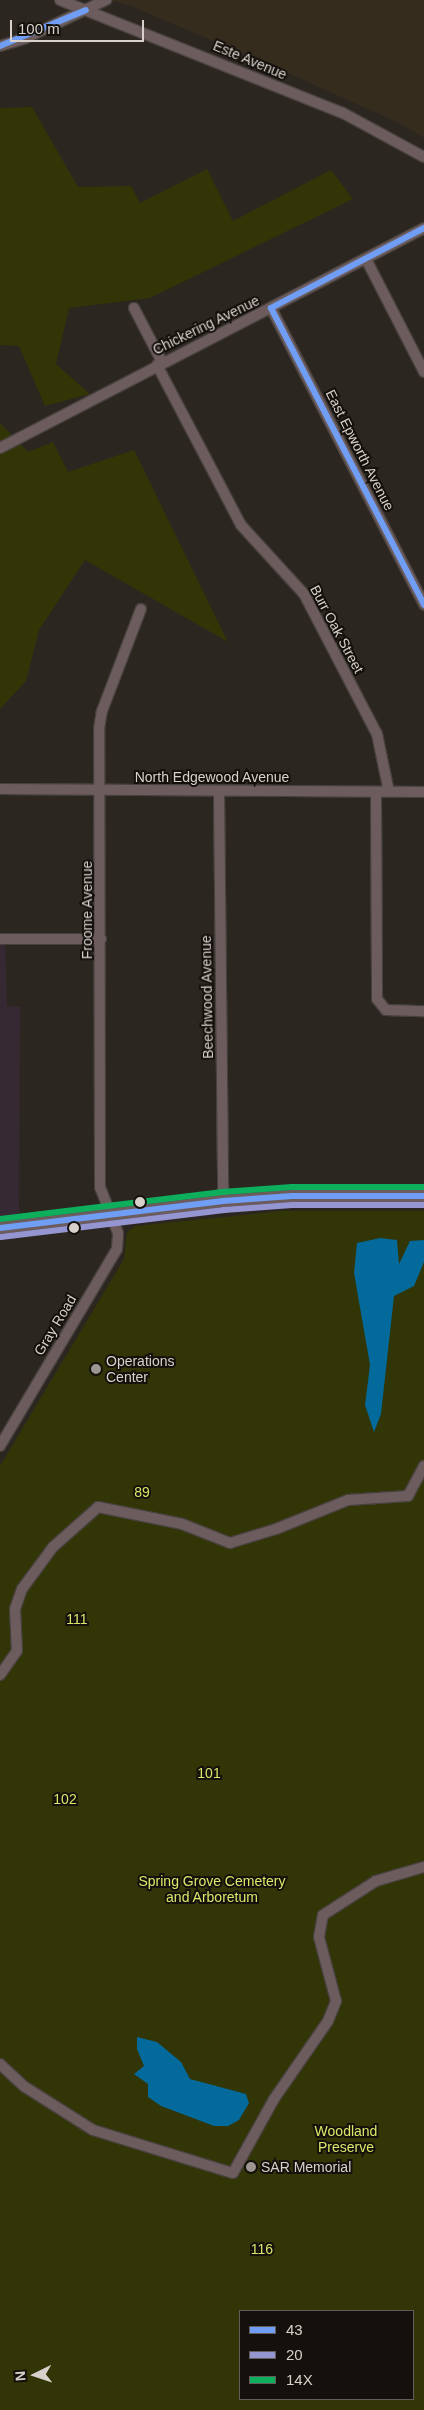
<!DOCTYPE html>
<html>
<head>
<meta charset="utf-8">
<style>
	body { margin:0 }
	#map { position:relative; width:424px; height:2410px; overflow:hidden; background:#2c2621; font-family:Helvetica,sans-serif }
	div>[style] { position:absolute }
	[style*='--x'] { left:calc(var(--x)*1px); top:calc(var(--y)*1px); width:calc(var(--w)*1px); rotate:calc(var(--a)*1deg) }
	.industrial>* { inset:0; background:#362c1e }
	.education>* { inset:0; background:#372933 }
	.green>* { inset:0; background:#323505 }
	.water>* { inset:0; background:#04699b }
	.roads { filter:drop-shadow(1px 0 #47413d) drop-shadow(-1px 0 #47413d) drop-shadow(0 1px #47413d) drop-shadow(0 -1px #47413d) }
	.minor>* { height:10px; margin:-5px; padding:0 5px; transform-origin:5px; border-radius:5px; background:#6d5c5e }
	.major>* { height:12px; margin:-6px; padding:0 6px; transform-origin:6px; border-radius:6px; background:#6d5c5d }
	.bus-1>* { height:6px; margin:-3px; padding:0 3px; transform-origin:3px; border-radius:3px; background:#6f9ef4 }
	.bus-2>* { height:6px; margin:-3px; padding:0 3px; transform-origin:3px; border-radius:3px; background:#9595d1 }
	.bus-3>* { height:6px; margin:-3px; padding:0 3px; transform-origin:3px; border-radius:3px; background:#0daf5c }
	.dots>* { width:14px; height:14px; translate:-50% -50%; box-sizing:border-box; border:2px solid #14100c; border-radius:50% }
	span { translate:-50% -50%; white-space:nowrap; text-align:center; line-height:1.15; -webkit-text-stroke:4px #14100c; paint-order:stroke }
	.street-label { font-size:14px; color:#d8d1cb }
	.poi-label { font-size:14px; color:#d8d1cb }
	.left { translate:0 -50%; text-align:left }
	.park-label { font-size:14px; color:#dae768 }
	.legend { position:absolute; left:239px; top:2310px; width:175px; height:90px; box-sizing:border-box; background:#14100c; border:1px solid #625d58; margin:0; padding:6px 9px; list-style:none; font-size:15px; color:#d8d1cb }
	.legend li { display:flex; align-items:center; gap:10px; height:25px }
	.legend b { width:25px; border:1px solid #625d58 }
	.north { position:absolute; left:10px; top:2350px; width:50px; height:50px; -webkit-text-stroke:4px #14100c; paint-order:stroke; rotate:266deg; font-size:14px; font-weight:700; line-height:20px; text-align:center; color:#d8d1cb }
	.north::after { content:''; display:block; margin:auto; width:18px; height:22px; background:#d8d1cb; clip-path:polygon(50% 0,100% 100%,50% 72%,0 100%) }
	.scale { position:absolute; left:10px; top:20px; width:134px; height:22px; box-sizing:border-box; border:2px solid #d8d1cb; border-top:0; padding-left:6px; font-size:15px; line-height:18px; white-space:nowrap; color:#d8d1cb; -webkit-text-stroke:4px #14100c; paint-order:stroke }
</style>
</head>
<body>
<div id="map">
	<div class="industrial">
		<div style="clip-path:polygon(109px 0,424px 0,424px 138px,401px 124px,279px 69px,131px 6px)"></div>
	</div>
	<div class="education">
		<div style="clip-path:polygon(0 939px,5px 939px,7px 1006px,20px 1007px,19px 1226px,0 1228px)"></div>
	</div>
	<div class="green">
		<div style="clip-path:polygon(32px 107px,78px 187px,131px 186px,140px 203px,207px 169px,233px 221px,331px 170px,353px 199px,150px 298px,69px 308px,56px 364px,90px 394px,45px 406px,19px 346px,0 345px,0 108px)"></div>
		<div style="clip-path:polygon(0 423px,28px 452px,53px 442px,68px 472px,134px 450px,228px 642px,85px 560px,39px 630px,26px 681px,0 709px)"></div>
		<div style="clip-path:polygon(evenodd,282px 1211px,424px 1211px,424px 2410px,0 2410px,0 1466px,124px 1259px,127px 1232px,136px 1226px,282px 1211px,240px 2311px,413px 2311px,413px 2399px,240px 2399px,240px 2311px)"></div>
	</div>
	<div class="water">
		<div style="clip-path:polygon(380px 1238px,397px 1240px,399px 1264px,410px 1241px,424px 1240px,424px 1262px,414px 1286px,394px 1296px,381px 1414px,374px 1432px,365px 1405px,370px 1365px,354px 1273px,357px 1243px)"></div>
		<div style="clip-path:polygon(137px 2037px,157px 2042px,181px 2062px,190px 2079px,246px 2094px,249px 2103px,239px 2120px,228px 2126px,214px 2126px,161px 2106px,148px 2097px,148px 2084px,134px 2074px,144px 2066px,137px 2049px)"></div>
	</div>
	<div class="roads">
		<div class="minor">
			<div style="--x:60;--y:0;--w:305;--a:21.8"></div>
			<div style="--x:343;--y:113;--w:92;--a:28.5"></div>
			<div style="--x:0;--y:46;--w:27;--a:-17"></div>
			<div style="--x:26;--y:38;--w:89;--a:-25.4"></div>
			<div style="--x:366;--y:259;--w:127;--a:62.8"></div>
			<div style="--x:134;--y:308;--w:61;--a:62.6"></div>
			<div style="--x:271;--y:308;--w:334;--a:62.7"></div>
			<div style="--x:157;--y:365;--w:181;--a:62.3"></div>
			<div style="--x:241;--y:525;--w:93;--a:47.6"></div>
			<div style="--x:304;--y:594;--w:158;--a:62.5"></div>
			<div style="--x:377;--y:734;--w:59;--a:78.3"></div>
			<div style="--x:0;--y:448;--w:478;--a:-27.4"></div>
			<div style="--x:0;--y:789;--w:424;--a:0.4"></div>
			<div style="--x:219;--y:792;--w:409;--a:89.4"></div>
			<div style="--x:376;--y:792;--w:207;--a:89.7"></div>
			<div style="--x:377;--y:999;--w:14;--a:51"></div>
			<div style="--x:386;--y:1010;--w:38;--a:2"></div>
			<div style="--x:0;--y:939;--w:101;--a:0"></div>
			<div style="--x:0;--y:1446;--w:229;--a:-59.3"></div>
			<div style="--x:117;--y:1249;--w:16;--a:-86"></div>
			<div style="--x:118;--y:1233;--w:49;--a:-111.4"></div>
			<div style="--x:100;--y:1187;--w:458;--a:-90.1"></div>
			<div style="--x:99;--y:729;--w:18;--a:-81"></div>
			<div style="--x:102;--y:711;--w:109;--a:-69.1"></div>
			<div style="--x:0;--y:1675;--w:29;--a:-55"></div>
			<div style="--x:17;--y:1651;--w:42;--a:-92.7"></div>
			<div style="--x:15;--y:1609;--w:21;--a:-71"></div>
			<div style="--x:22;--y:1589;--w:52;--a:-53.6"></div>
			<div style="--x:53;--y:1547;--w:60;--a:-41.6"></div>
			<div style="--x:98;--y:1507;--w:86;--a:11.4"></div>
			<div style="--x:182;--y:1524;--w:52;--a:21.6"></div>
			<div style="--x:230;--y:1543;--w:48;--a:-16.9"></div>
			<div style="--x:276;--y:1529;--w:78;--a:-21.9"></div>
			<div style="--x:348;--y:1500;--w:60;--a:-3.8"></div>
			<div style="--x:408;--y:1496;--w:34;--a:-62"></div>
			<div style="--x:0;--y:2064;--w:34;--a:43"></div>
			<div style="--x:25;--y:2087;--w:80;--a:32.3"></div>
			<div style="--x:93;--y:2130;--w:146;--a:17.1"></div>
			<div style="--x:233;--y:2173;--w:85;--a:-61"></div>
			<div style="--x:274;--y:2099;--w:95;--a:-55.3"></div>
			<div style="--x:328;--y:2021;--w:22;--a:-68"></div>
			<div style="--x:336;--y:2001;--w:66;--a:-104.9"></div>
			<div style="--x:319;--y:1937;--w:22;--a:-80"></div>
			<div style="--x:323;--y:1915;--w:63;--a:-32.7"></div>
			<div style="--x:376;--y:1881;--w:50;--a:-16.3"></div>
		</div>
		<div class="major">
			<div style="--x:0;--y:1228;--w:225;--a:-6.9"></div>
			<div style="--x:223;--y:1201;--w:69;--a:-4.1"></div>
			<div style="--x:292;--y:1196;--w:132;--a:0"></div>
		</div>
	</div>
	<div class="bus-1">
		<div style="--x:0;--y:46;--w:93;--a:-22.7"></div>
		<div style="--x:424;--y:228;--w:173;--a:152.4"></div>
		<div style="--x:271;--y:308;--w:334;--a:62.7"></div>
		<div style="--x:0;--y:1228;--w:225;--a:-6.9"></div>
		<div style="--x:223;--y:1201;--w:69;--a:-4.1"></div>
		<div style="--x:292;--y:1196;--w:132;--a:0"></div>
	</div>
	<div class="bus-2">
		<div style="--x:1;--y:1237;--w:225;--a:-6.9"></div>
		<div style="--x:224;--y:1210;--w:68;--a:-4.2"></div>
		<div style="--x:292;--y:1205;--w:132;--a:0"></div>
	</div>
	<div class="bus-3">
		<div style="--x:0;--y:1219;--w:224;--a:-6.9"></div>
		<div style="--x:222;--y:1192;--w:70;--a:-4.1"></div>
		<div style="--x:292;--y:1187;--w:132;--a:0"></div>
	</div>
	<div class="dots">
		<div style="left:140px;top:1202px;background:#d8d1cb"></div>
		<div style="left:74px;top:1228px;background:#d8d1cb"></div>
		<div style="left:96px;top:1369px;background:#9c9590"></div>
		<div style="left:251px;top:2167px;background:#9c9590"></div>
	</div>
	<div class="street-label">
		<span style="left:250px;top:60px;rotate:23deg">Este Avenue</span>
		<span style="left:206px;top:325px;rotate:-26deg">Chickering Avenue</span>
		<span style="left:360px;top:450px;rotate:63deg">East Epworth Avenue</span>
		<span style="left:337px;top:629px;rotate:62deg">Burr Oak Street</span>
		<span style="left:212px;top:777px">North Edgewood Avenue</span>
		<span style="left:87px;top:910px;rotate:-90deg">Froome Avenue</span>
		<span style="left:207px;top:997px;rotate:-91deg">Beechwood Avenue</span>
		<span style="left:55px;top:1325px;rotate:-59deg">Gray Road</span>
	</div>
	<div class="poi-label">
		<span class="left" style="left:106px;top:1369px">Operations<br>Center</span>
		<span class="left" style="left:261px;top:2167px">SAR Memorial</span>
	</div>
	<div class="park-label">
		<span style="left:142px;top:1492px">89</span>
		<span style="left:77px;top:1619px">111</span>
		<span style="left:209px;top:1773px">101</span>
		<span style="left:65px;top:1799px">102</span>
		<span style="left:212px;top:1889px">Spring Grove Cemetery<br>and Arboretum</span>
		<span style="left:346px;top:2139px">Woodland<br>Preserve</span>
		<span style="left:262px;top:2249px">116</span>
	</div>
	<ul class="legend">
	<li><b style="height:6px;background:#6f9ef4"></b>43</li>
	<li><b style="height:6px;background:#9595d1"></b>20</li>
	<li><b style="height:6px;background:#0daf5c"></b>14X</li>
	</ul>
	<div class="north">N</div>
	<div class="scale">100 m</div>
</div>
</body>
</html>
